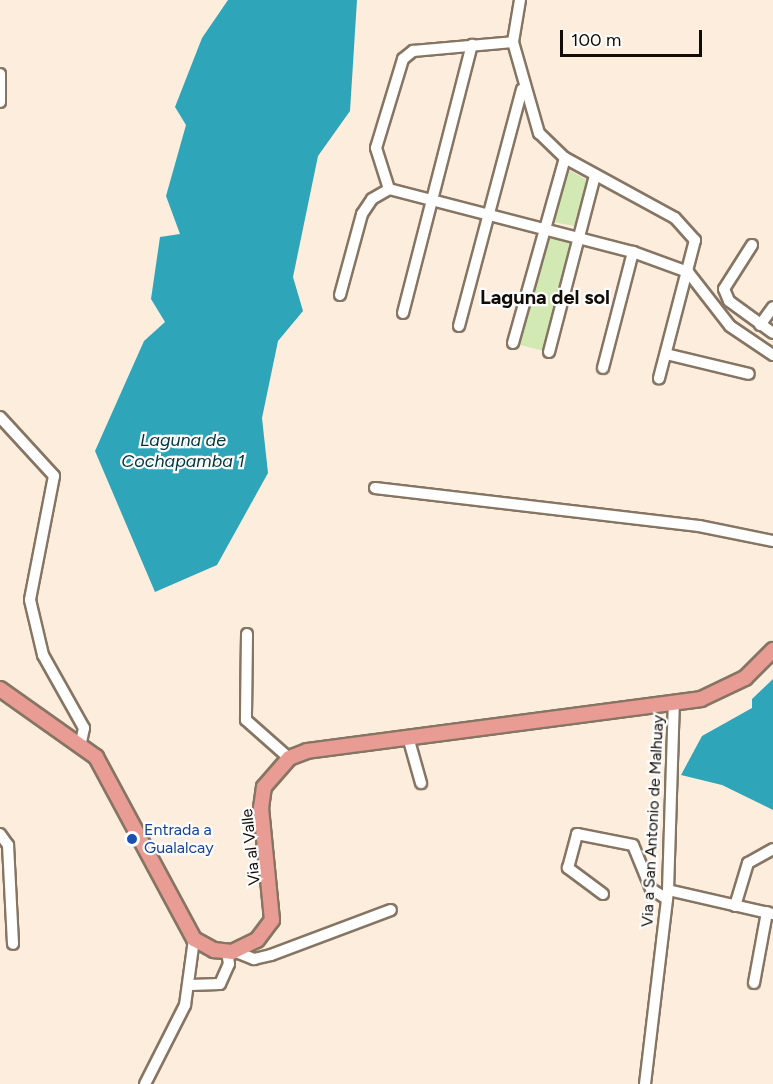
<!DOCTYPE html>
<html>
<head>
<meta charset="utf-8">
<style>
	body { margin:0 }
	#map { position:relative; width:773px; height:1084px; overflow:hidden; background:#fdeddd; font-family:Figtree,sans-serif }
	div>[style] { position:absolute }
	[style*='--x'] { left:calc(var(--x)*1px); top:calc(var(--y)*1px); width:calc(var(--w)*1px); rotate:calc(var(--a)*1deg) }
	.green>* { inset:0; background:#d2e9b3; transform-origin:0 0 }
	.water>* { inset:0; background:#2ea5b8 }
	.roads { filter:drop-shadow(2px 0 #867563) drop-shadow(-2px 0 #867563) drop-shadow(0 2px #867563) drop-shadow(0 -2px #867563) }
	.minor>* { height:10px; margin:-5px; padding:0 5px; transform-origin:5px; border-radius:5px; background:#fff }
	.major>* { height:14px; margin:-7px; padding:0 7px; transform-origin:7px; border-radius:7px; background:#e89c94 }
	.dots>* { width:16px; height:16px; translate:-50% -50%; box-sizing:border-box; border:3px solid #fdfdfd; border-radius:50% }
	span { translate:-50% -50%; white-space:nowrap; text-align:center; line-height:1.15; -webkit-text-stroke:4.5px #fdfdfd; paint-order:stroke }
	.street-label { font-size:16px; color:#120c06 }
	.transit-label { font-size:16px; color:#164399 }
	.left { translate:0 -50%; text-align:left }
	.water-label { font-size:18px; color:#00363d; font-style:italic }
	.quarter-label { font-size:20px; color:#120c06; font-weight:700 }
	.scale { position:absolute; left:560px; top:30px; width:142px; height:27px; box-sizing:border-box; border:3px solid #120c06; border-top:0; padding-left:8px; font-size:18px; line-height:21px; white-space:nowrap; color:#120c06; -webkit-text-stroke:4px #fdfdfd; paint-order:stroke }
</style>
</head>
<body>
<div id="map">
	<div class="green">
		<div style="clip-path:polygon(569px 170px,587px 180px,574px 226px,553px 222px)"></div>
		<div style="left:546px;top:237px;width:25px;height:111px;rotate:14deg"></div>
	</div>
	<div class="water">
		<div style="clip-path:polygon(228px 0,357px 0,350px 111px,318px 156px,293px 277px,303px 311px,278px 341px,262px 418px,268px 473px,217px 565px,155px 592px,95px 451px,144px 341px,165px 322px,151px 299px,160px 237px,180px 234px,166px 196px,186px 125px,175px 107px,202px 38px)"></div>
		<div style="clip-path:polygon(773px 679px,773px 810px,722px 785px,681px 775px,702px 736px,752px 708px,752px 699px)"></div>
	</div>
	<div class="roads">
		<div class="minor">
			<div style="--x:520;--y:0;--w:43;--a:99.5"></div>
			<div style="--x:513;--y:42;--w:95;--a:74.1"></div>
			<div style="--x:539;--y:133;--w:36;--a:44"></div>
			<div style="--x:565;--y:158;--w:125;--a:28.6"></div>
			<div style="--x:675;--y:218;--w:30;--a:48"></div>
			<div style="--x:695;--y:240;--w:143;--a:104.6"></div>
			<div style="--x:0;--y:74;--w:28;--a:90"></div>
			<div style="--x:389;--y:189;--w:252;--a:14.5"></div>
			<div style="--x:633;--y:252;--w:59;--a:20"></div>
			<div style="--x:688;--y:272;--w:68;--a:52.1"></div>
			<div style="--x:730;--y:326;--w:52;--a:34"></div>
			<div style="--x:752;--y:245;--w:52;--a:122.5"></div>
			<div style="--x:724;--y:289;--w:13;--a:67"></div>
			<div style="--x:729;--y:301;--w:54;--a:36"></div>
			<div style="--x:340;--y:295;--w:84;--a:-74.8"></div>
			<div style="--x:362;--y:214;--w:18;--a:-56"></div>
			<div style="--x:372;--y:199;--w:20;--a:-30"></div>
			<div style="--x:389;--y:189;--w:43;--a:-107.6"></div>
			<div style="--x:376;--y:148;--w:93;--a:-73.1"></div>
			<div style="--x:403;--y:59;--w:13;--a:-39"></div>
			<div style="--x:413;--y:51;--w:100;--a:-5.1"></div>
			<div style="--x:403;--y:313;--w:277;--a:-75.6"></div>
			<div style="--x:760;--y:325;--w:22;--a:-54"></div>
			<div style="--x:459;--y:326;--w:245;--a:-75.1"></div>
			<div style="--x:513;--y:343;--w:192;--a:-74.3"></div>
			<div style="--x:549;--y:352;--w:183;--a:-75.4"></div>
			<div style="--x:666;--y:354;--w:85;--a:13.5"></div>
			<div style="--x:603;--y:368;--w:120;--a:-75.5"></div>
			<div style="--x:0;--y:417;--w:80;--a:47.5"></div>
			<div style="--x:54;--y:476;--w:126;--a:101"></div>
			<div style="--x:30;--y:600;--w:57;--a:76.7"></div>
			<div style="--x:43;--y:655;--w:84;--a:60.7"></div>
			<div style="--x:84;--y:728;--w:14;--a:102"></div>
			<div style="--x:375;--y:488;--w:326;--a:6.7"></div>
			<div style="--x:699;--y:526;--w:76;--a:11.5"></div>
			<div style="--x:247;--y:634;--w:86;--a:90.7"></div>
			<div style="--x:246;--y:720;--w:57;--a:41.5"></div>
			<div style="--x:408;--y:737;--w:48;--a:74.2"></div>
			<div style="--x:0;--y:834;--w:14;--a:54"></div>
			<div style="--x:8;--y:845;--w:99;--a:87.1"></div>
			<div style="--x:668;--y:890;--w:108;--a:12.9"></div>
			<div style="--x:603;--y:894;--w:44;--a:-143.4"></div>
			<div style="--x:568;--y:868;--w:35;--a:-75"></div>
			<div style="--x:577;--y:834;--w:57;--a:11.1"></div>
			<div style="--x:633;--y:845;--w:48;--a:67.8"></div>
			<div style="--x:651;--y:889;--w:19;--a:32"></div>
			<div style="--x:735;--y:906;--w:45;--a:-73.2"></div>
			<div style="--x:748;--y:863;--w:29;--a:-29"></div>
			<div style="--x:234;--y:951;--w:22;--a:22"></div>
			<div style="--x:254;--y:959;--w:17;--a:-13"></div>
			<div style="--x:271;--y:955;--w:128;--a:-20.6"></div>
			<div style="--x:754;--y:983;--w:72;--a:-79.6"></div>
			<div style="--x:190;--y:985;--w:30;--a:-2"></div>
			<div style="--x:220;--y:984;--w:22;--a:-66"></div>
			<div style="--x:229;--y:964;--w:12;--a:-99"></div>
			<div style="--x:145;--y:1084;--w:89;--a:-63.1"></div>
			<div style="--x:185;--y:1005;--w:67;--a:-82.2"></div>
			<div style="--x:645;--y:1084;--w:195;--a:-83.2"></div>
			<div style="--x:668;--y:890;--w:188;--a:-88.2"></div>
		</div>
		<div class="major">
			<div style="--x:0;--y:689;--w:118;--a:35.3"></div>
			<div style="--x:96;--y:757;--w:207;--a:61.7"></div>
			<div style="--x:194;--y:939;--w:23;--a:29"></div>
			<div style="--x:214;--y:950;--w:18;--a:6"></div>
			<div style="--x:232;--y:952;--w:28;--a:-26"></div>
			<div style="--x:257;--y:940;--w:25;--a:-53"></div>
			<div style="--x:272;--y:920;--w:113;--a:-95.6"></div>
			<div style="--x:261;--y:808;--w:21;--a:-82"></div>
			<div style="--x:264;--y:787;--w:38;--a:-49"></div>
			<div style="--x:289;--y:758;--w:19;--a:-21"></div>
			<div style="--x:307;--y:751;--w:397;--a:-7.5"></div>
			<div style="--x:701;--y:699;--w:49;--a:-25.5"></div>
			<div style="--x:745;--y:678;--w:40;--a:-45"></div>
		</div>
	</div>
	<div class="dots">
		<div style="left:132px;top:839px;background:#1a4fb4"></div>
	</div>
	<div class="street-label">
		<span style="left:653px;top:821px;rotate:-87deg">Via a San Antonio de Malhuay</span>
		<span style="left:251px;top:847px;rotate:-96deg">Via al Valle</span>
	</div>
	<div class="transit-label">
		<span class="left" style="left:144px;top:839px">Entrada a<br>Gualalcay</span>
	</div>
	<div class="water-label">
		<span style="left:183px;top:451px">Laguna de<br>Cochapamba 1</span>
	</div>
	<div class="quarter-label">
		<span style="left:545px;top:297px">Laguna del sol</span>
	</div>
	<div class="scale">100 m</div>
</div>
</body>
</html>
